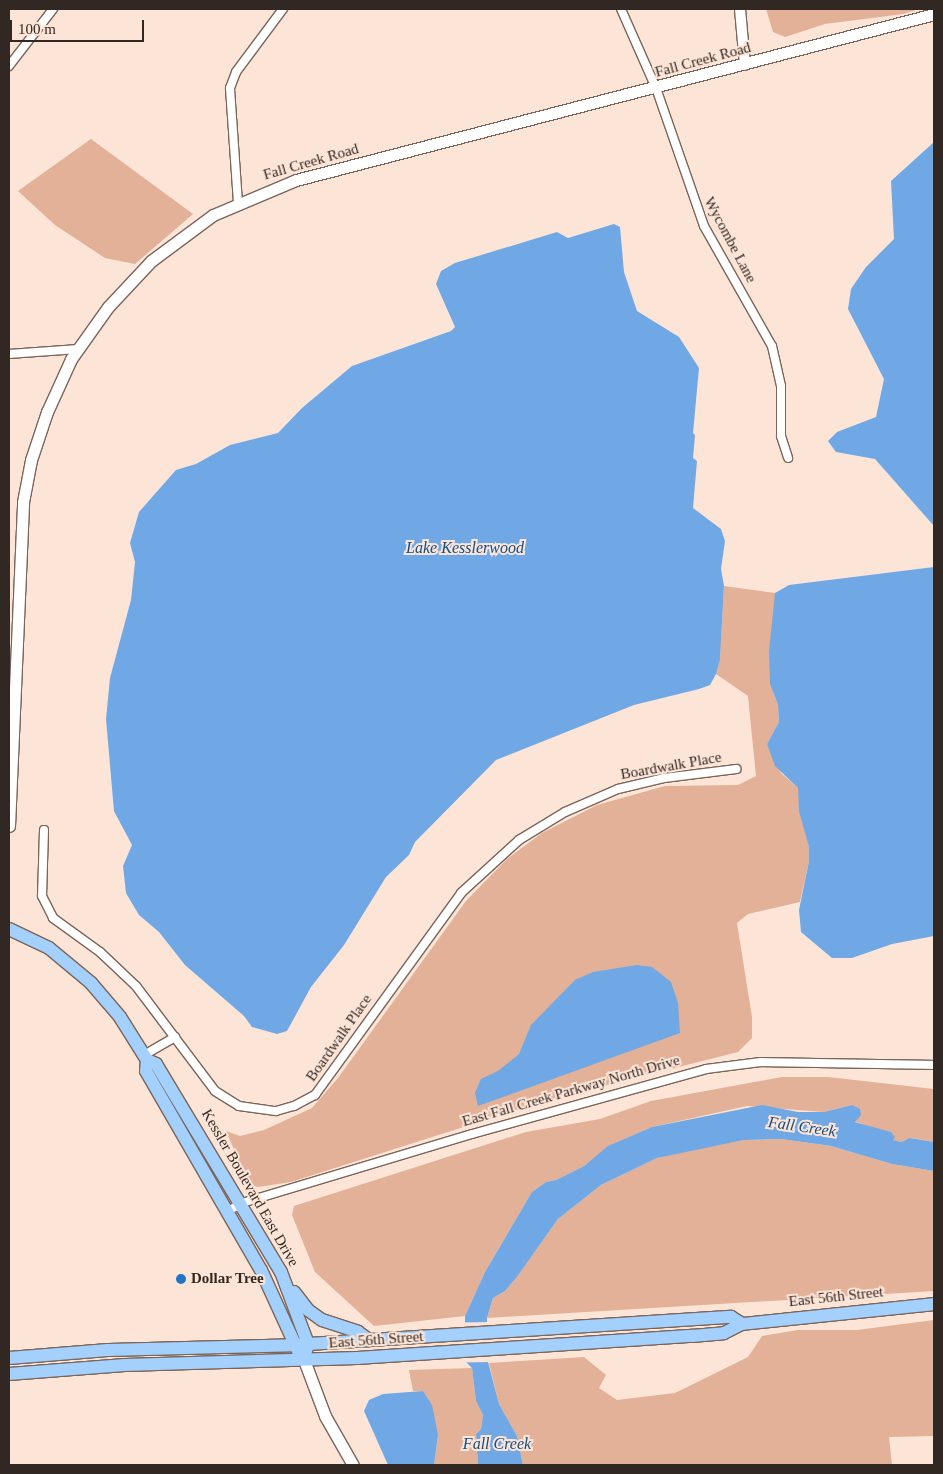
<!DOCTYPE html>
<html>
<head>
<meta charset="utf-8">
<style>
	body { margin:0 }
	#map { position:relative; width:943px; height:1474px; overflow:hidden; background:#fce4d7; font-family:Georgia,serif }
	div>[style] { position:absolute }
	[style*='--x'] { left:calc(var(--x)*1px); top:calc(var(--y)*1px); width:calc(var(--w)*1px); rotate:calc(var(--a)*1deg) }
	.green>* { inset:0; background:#e2b197 }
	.water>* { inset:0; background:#6fa8e5 }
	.pier>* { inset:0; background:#fce4d7; transform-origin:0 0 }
	.roads { filter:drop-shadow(1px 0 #7a655a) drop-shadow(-1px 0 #7a655a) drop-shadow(0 1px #7a655a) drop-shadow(0 -1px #7a655a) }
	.minor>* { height:8px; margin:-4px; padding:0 4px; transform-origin:4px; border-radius:4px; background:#fff }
	.tertiary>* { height:10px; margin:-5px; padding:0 5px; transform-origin:5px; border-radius:5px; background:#fff }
	.secondary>* { height:11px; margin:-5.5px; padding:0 5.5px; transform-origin:5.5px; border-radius:5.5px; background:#fff }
	.primary>* { height:12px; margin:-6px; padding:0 6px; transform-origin:6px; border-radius:6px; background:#a4d0fd }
	.dots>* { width:14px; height:14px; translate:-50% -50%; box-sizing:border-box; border:2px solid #fce4d7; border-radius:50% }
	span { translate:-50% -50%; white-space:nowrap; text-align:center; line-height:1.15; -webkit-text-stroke:4px #fce4d7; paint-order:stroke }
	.street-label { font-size:15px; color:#312823 }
	.poi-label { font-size:15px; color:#312823; font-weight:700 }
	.left { translate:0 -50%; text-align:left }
	.water-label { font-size:16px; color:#104e86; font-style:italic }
	.frame { position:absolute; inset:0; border:10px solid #312823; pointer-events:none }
	.scale { position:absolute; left:10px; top:20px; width:134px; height:22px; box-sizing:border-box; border:2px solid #312823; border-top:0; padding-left:6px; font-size:15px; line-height:18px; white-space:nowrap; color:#312823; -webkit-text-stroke:4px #fce4d7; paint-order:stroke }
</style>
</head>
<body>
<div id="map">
	<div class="green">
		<div style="clip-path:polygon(766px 9px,919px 9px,903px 14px,825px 24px,785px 37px,773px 32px)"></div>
		<div style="clip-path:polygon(91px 139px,193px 214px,135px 264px,105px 258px,55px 225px,18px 191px)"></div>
		<div style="clip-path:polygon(724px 586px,775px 593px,773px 692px,778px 705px,779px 722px,767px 744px,781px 773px,798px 788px,809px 847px,809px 861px,800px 902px,748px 914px,737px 923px,752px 1017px,752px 1038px,738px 1052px,552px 1099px,291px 1182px,258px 1187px,249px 1184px,226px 1131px,240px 1136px,264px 1130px,312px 1108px,338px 1078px,466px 901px,507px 859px,542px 833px,597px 805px,665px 786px,738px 785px,756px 776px,748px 696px,716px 674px,720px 660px)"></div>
		<div style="clip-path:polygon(782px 1077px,828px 1077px,934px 1089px,934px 1142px,911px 1138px,901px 1142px,892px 1140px,877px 1129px,854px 1121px,852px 1105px,824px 1112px,747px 1106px,652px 1127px,609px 1146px,584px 1166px,556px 1180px,546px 1182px,532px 1192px,485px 1272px,465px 1316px,374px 1326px,315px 1272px,292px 1215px,294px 1206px,526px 1132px,600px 1119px,651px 1101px)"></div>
		<div style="clip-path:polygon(781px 1139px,831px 1146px,892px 1164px,934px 1171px,934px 1291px,487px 1318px,493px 1298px,505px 1291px,517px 1277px,558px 1219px,601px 1185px,657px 1158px,677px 1153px,744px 1140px)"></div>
		<div style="clip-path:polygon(934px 1320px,934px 1436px,889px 1437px,892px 1465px,523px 1465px,517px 1436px,499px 1404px,489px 1363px,584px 1357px,606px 1375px,599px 1388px,617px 1400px,675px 1393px,748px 1357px,762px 1336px,798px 1330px,857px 1330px)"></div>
		<div style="clip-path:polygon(472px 1368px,476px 1401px,483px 1415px,481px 1429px,476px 1434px,478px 1465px,434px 1465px,438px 1435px,423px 1391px,413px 1391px,409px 1370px)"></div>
	</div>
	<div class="water">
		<div style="clip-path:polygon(934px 142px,934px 526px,875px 459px,836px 452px,828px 441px,837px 432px,876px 417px,884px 379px,848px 309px,851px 289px,866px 267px,894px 239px,891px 181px)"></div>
		<div style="clip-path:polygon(614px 224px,620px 227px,624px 272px,637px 311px,679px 337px,699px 368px,693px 433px,695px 435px,693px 458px,697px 461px,693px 508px,721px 529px,725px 541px,721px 569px,724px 586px,720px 660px,716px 674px,710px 685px,699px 689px,634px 705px,496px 760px,415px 842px,409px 855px,386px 877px,344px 945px,311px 987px,287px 1031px,277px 1034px,252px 1027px,244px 1016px,185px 965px,159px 932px,139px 915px,126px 893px,123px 866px,132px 845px,114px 811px,106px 719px,110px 678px,131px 600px,135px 562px,130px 543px,139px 512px,176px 470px,196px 464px,230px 445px,278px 433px,302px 408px,352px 366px,451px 331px,455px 327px,436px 284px,441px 271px,455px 263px,557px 232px,568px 238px)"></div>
		<div style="clip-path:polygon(934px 567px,934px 936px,892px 944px,852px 958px,832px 958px,801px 932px,799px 910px,809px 861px,809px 847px,799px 811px,798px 788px,775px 766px,767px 744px,779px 722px,778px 705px,770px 684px,769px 651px,775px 593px,789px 585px)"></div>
		<div style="clip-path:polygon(637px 965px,652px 967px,671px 982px,678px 1003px,680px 1033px,478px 1106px,475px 1093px,481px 1079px,498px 1071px,519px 1054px,531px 1025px,575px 980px,593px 972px)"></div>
		<div style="clip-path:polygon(762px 1105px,798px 1112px,824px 1112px,852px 1105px,860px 1109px,861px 1115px,855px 1122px,891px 1132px,895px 1137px,893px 1140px,901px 1142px,910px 1138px,934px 1142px,934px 1171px,892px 1164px,831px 1146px,781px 1139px,744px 1140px,657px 1158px,601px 1185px,558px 1219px,517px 1277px,505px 1291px,493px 1298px,487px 1318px,487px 1358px,499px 1404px,517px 1436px,523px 1465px,478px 1465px,476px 1434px,481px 1429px,483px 1415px,476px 1401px,472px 1368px,465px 1361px,465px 1316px,485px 1272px,532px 1192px,546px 1182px,556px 1180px,584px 1166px,608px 1146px,652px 1127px)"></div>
		<div style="clip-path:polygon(423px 1391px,432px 1405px,438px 1435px,434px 1465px,388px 1465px,364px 1411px,369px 1400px,383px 1394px)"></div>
	</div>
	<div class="pier">
		<div style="left:490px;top:1322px;width:40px;height:28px;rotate:89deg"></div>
	</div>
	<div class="roads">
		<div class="minor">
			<div style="--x:621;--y:9;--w:86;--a:66.1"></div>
			<div style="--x:656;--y:88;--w:146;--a:70.8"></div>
			<div style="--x:704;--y:226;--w:138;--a:60.5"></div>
			<div style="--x:772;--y:346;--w:41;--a:77.3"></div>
			<div style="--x:781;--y:386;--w:50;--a:90"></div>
			<div style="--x:781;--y:436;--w:23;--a:72"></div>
			<div style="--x:9;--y:66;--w:72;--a:-52.3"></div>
			<div style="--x:238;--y:203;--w:115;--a:-94"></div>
			<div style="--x:230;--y:88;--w:17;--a:-69"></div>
			<div style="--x:236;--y:72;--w:79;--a:-53.3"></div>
			<div style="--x:9;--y:354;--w:69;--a:-4.1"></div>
			<div style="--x:44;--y:830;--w:66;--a:91.7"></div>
			<div style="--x:42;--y:896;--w:25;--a:63"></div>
			<div style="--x:53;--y:918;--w:58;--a:35.9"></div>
			<div style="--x:100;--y:952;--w:50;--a:43.4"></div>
			<div style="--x:136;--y:986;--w:131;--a:53"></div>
			<div style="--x:215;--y:1091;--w:28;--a:32"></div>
			<div style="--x:239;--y:1106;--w:37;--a:8"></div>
			<div style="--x:276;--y:1111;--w:19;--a:-16"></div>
			<div style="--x:294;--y:1106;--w:24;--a:-28"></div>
			<div style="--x:315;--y:1095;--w:249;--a:-54.1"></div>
			<div style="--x:461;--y:893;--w:79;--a:-42.4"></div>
			<div style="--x:519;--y:840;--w:54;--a:-31.3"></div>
			<div style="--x:565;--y:812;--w:58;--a:-23.5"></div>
			<div style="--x:618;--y:789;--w:47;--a:-13.4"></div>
			<div style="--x:664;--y:778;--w:73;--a:-7.1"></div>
			<div style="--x:144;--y:1055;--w:36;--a:-30"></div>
			<div style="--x:228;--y:1211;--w:16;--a:-30"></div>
			<div style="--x:242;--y:1203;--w:240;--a:-16.7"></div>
			<div style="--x:472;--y:1134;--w:243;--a:-15.5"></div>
			<div style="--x:706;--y:1069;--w:55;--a:-7.3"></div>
			<div style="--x:761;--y:1062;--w:173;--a:1"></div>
		</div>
		<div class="tertiary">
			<div style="--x:740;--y:9;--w:56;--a:84.9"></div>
		</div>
		<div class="secondary">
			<div style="--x:9;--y:826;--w:324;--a:-87.5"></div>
			<div style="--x:23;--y:502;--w:43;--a:-79.2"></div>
			<div style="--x:31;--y:460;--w:51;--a:-71.6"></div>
			<div style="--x:47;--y:412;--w:58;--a:-65.6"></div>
			<div style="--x:71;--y:359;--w:64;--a:-54.6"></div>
			<div style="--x:108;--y:307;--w:63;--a:-46.9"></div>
			<div style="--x:151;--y:261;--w:77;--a:-36.6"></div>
			<div style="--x:213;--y:215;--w:90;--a:-22.9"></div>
			<div style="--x:296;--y:180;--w:659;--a:-14.58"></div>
			<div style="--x:304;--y:1360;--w:60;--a:69.4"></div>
			<div style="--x:325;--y:1416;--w:56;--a:60.3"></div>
		</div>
		<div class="primary">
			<div style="--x:9;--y:929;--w:44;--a:25.4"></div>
			<div style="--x:49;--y:948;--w:55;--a:39.8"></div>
			<div style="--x:91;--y:983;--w:45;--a:49.5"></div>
			<div style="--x:120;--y:1017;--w:51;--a:57.9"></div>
			<div style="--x:147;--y:1060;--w:10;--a:24"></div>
			<div style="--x:156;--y:1064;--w:243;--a:59"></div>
			<div style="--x:281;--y:1272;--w:77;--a:69.4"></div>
			<div style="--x:308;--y:1344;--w:7;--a:106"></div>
			<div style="--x:147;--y:1060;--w:11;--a:95"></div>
			<div style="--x:146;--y:1071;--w:230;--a:60"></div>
			<div style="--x:261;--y:1270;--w:89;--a:65.4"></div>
			<div style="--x:294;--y:1292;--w:23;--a:52"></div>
			<div style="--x:308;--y:1310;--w:17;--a:36"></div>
			<div style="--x:322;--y:1320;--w:38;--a:18"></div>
			<div style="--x:358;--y:1332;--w:14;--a:36"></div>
			<div style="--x:9;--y:1358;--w:99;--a:-4.6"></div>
			<div style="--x:108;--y:1350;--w:185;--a:-1.5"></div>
			<div style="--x:293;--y:1345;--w:439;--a:-3.7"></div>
			<div style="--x:731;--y:1317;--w:13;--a:32"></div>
			<div style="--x:9;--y:1374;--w:116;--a:-4.4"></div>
			<div style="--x:125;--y:1365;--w:232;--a:-1.7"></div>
			<div style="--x:357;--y:1358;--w:336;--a:-3.8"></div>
			<div style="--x:692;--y:1336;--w:32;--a:-5"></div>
			<div style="--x:724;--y:1333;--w:20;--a:-27"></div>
			<div style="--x:742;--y:1324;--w:193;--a:-5.9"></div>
		</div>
	</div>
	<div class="dots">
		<div style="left:181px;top:1279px;background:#1f75c3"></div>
	</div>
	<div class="street-label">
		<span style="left:703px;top:60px;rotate:-15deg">Fall Creek Road</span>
		<span style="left:311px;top:162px;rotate:-16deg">Fall Creek Road</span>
		<span style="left:730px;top:240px;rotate:62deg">Wycombe Lane</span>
		<span style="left:671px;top:766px;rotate:-10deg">Boardwalk Place</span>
		<span style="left:339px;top:1038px;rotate:-55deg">Boardwalk Place</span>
		<span style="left:571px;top:1091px;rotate:-16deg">East Fall Creek Parkway North Drive</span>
		<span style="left:250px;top:1188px;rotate:60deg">Kessler Boulevard East Drive</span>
		<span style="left:836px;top:1297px;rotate:-6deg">East 56th Street</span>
		<span style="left:376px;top:1340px;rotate:-4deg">East 56th Street</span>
	</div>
	<div class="poi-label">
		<span class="left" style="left:191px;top:1279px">Dollar Tree</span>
	</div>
	<div class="water-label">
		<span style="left:465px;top:548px">Lake Kesslerwood</span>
		<span style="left:802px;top:1127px;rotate:8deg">Fall Creek</span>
		<span style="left:497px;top:1444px">Fall Creek</span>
	</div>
	<div class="frame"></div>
	<div class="scale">100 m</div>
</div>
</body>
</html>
